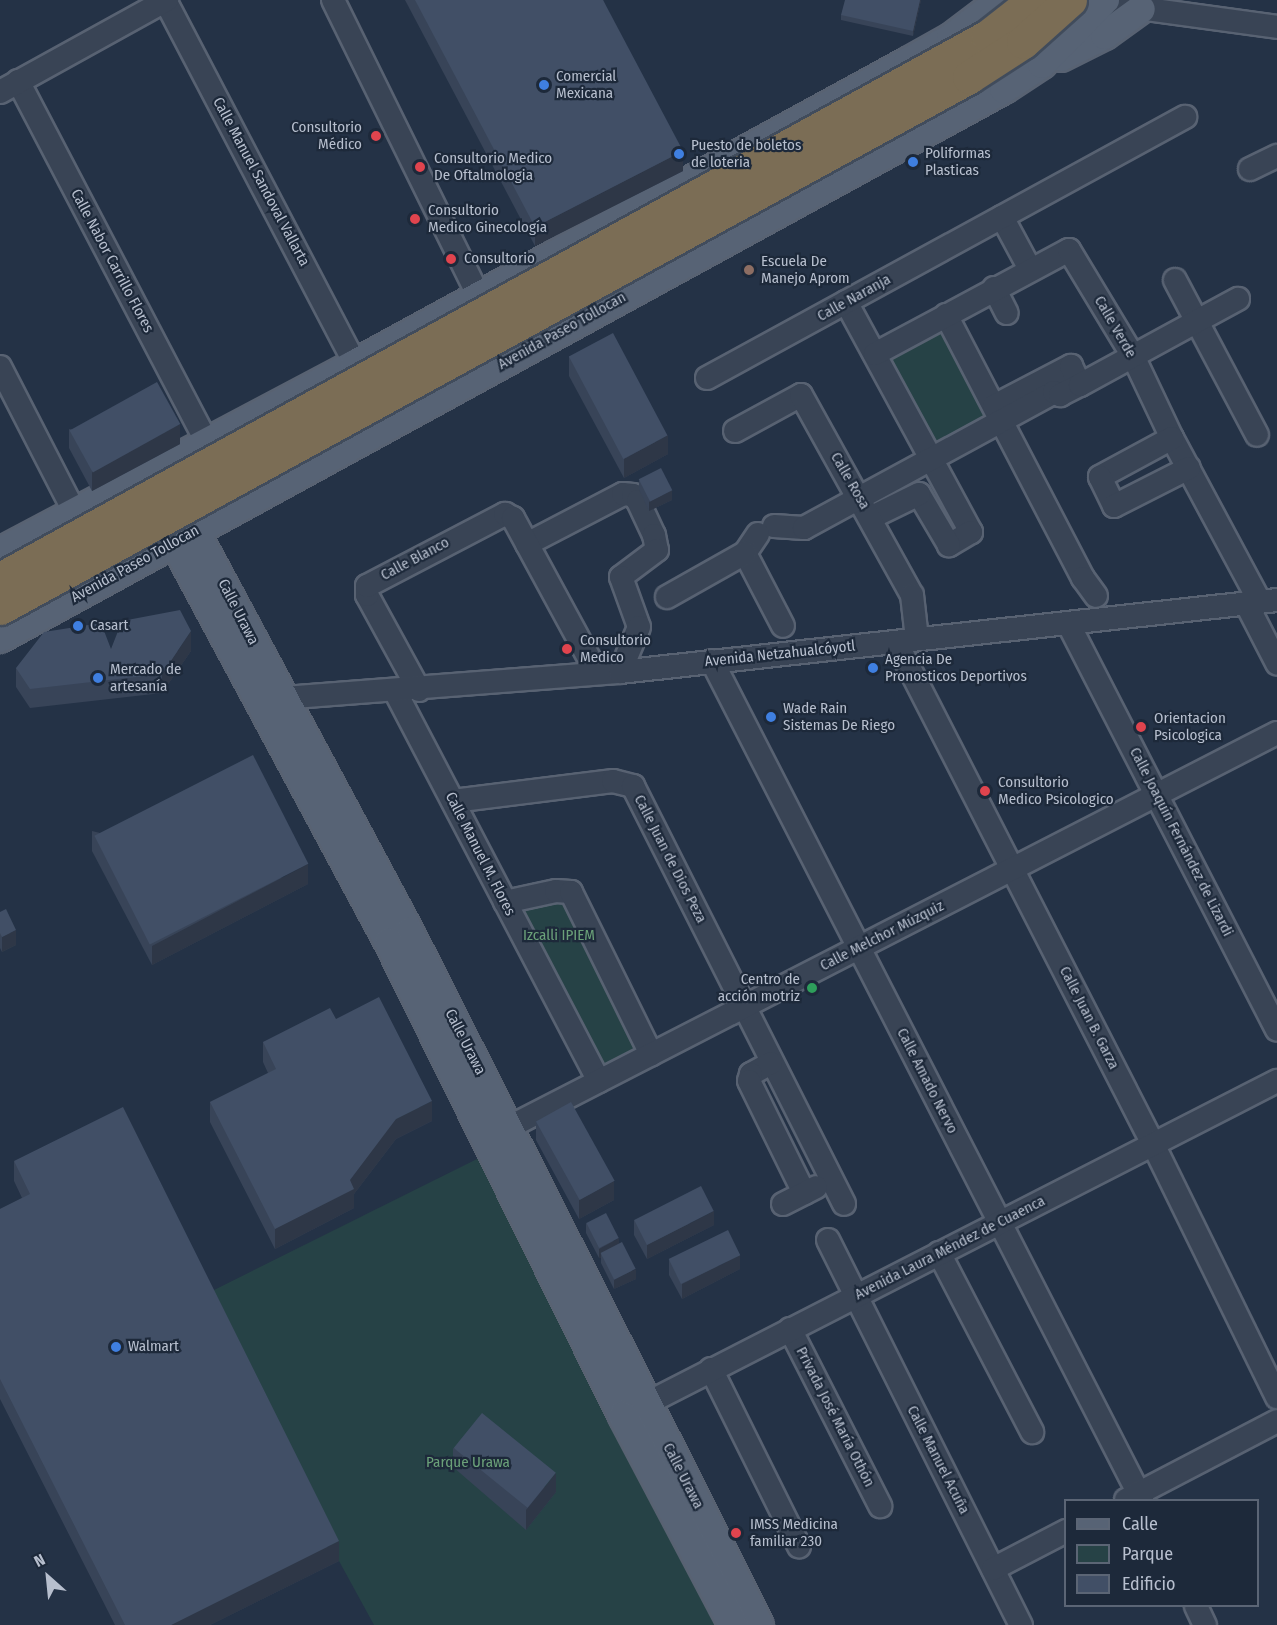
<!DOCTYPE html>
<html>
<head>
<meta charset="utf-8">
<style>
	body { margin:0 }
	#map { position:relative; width:1277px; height:1625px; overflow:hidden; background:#243246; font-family:"Fira Sans Condensed",sans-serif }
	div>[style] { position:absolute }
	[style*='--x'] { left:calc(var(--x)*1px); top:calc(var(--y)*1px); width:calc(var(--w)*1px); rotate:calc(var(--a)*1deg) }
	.green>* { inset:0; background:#264246; transform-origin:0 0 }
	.roads { filter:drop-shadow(2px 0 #586272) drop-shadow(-2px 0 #586272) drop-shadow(0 2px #586272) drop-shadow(0 -2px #586272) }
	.minor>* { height:22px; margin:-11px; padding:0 11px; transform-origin:11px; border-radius:11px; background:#394455 }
	.major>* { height:28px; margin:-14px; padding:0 14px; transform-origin:14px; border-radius:14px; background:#576375 }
	.bridges { filter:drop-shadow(2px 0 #414c5c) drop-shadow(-2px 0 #414c5c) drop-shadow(0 2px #414c5c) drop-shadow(0 -2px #414c5c) }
	.highway-bridge>* { height:33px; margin:-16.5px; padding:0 16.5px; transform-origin:16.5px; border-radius:16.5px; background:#7b6d55 }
	.wall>* { inset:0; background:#384458 }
	.shaded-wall>* { inset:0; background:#2e3747 }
	.building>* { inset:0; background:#414f66; transform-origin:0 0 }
	.dots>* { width:16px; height:16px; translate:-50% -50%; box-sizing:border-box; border:3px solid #1d293a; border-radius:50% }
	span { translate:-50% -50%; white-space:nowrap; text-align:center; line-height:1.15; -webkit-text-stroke:4.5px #1d293a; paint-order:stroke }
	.poi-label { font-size:15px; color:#b7bfce }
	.left { translate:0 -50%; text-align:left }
	.right { translate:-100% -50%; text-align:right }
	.street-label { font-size:15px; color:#b7bfce }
	.park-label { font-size:15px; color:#6ba179 }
	.legend { position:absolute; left:1064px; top:1499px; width:195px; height:108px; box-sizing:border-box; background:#1d293a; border:2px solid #5b6575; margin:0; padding:8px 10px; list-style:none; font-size:18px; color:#b7bfce }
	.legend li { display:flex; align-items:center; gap:12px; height:30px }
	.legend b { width:30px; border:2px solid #5b6575 }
	.north { position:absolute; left:18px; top:1547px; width:60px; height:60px; -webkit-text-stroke:4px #1d293a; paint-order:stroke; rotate:333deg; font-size:16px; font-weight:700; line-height:24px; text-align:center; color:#b7bfce }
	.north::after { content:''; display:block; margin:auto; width:21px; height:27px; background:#b7bfce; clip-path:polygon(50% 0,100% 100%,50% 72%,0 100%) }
</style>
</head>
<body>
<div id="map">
	<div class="green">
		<div style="left:943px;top:326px;width:105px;height:65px;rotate:62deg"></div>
		<div style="clip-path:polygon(578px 901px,651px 1054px,599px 1081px,509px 910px)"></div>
		<div style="clip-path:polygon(489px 1153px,727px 1625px,374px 1625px,339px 1561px,206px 1294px)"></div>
	</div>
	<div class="roads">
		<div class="minor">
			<div style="--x:165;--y:0;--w:411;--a:62.4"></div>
			<div style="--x:333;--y:0;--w:329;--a:63.8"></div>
			<div style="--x:1088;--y:1;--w:191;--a:7.8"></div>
			<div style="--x:18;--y:81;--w:405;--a:62.4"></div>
			<div style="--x:0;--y:92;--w:191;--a:-28.9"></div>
			<div style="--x:1250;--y:169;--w:30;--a:-26"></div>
			<div style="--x:1002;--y:217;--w:59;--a:61.7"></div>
			<div style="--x:1175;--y:280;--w:175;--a:62.1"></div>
			<div style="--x:994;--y:288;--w:28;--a:63"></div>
			<div style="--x:846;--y:302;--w:262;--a:61.5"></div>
			<div style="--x:971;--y:532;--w:26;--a:149"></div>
			<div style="--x:949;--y:545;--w:59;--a:-120.5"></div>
			<div style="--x:919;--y:494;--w:52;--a:153.9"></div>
			<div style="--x:946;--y:315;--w:297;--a:62.5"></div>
			<div style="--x:1083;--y:578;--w:22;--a:54"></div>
			<div style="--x:875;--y:354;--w:220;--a:-28.2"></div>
			<div style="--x:1069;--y:250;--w:124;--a:58.9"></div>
			<div style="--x:1133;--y:356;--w:91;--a:64.6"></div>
			<div style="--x:1172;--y:438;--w:186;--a:61.8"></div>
			<div style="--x:0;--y:367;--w:162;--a:62.8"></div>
			<div style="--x:707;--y:378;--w:545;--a:-28.64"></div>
			<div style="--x:994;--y:406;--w:87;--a:-27.5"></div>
			<div style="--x:1071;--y:366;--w:21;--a:65"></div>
			<div style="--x:735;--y:431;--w:75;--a:-28.6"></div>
			<div style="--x:801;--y:395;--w:229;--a:61"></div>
			<div style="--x:912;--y:595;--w:44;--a:83.5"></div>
			<div style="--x:1172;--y:438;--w:82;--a:151.6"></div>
			<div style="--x:1100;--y:477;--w:32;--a:64"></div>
			<div style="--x:1114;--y:506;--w:84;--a:-26.9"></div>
			<div style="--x:774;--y:526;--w:30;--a:4"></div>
			<div style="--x:804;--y:528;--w:285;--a:-28.5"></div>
			<div style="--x:1054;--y:392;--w:7;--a:27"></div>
			<div style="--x:1060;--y:395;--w:22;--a:-27"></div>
			<div style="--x:1080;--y:385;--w:180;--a:-28.6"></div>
			<div style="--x:758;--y:534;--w:23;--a:124"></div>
			<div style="--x:745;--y:553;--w:82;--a:62.5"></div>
			<div style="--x:527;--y:544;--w:108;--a:-27.5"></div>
			<div style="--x:623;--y:494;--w:10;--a:6"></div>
			<div style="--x:633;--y:495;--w:8;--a:50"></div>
			<div style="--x:638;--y:501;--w:38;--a:65"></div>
			<div style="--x:654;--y:535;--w:15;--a:79"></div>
			<div style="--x:657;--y:550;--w:45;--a:143.1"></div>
			<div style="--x:621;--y:577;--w:53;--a:70.2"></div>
			<div style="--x:639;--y:627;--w:49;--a:112.9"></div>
			<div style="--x:667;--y:597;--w:90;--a:-29.4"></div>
			<div style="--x:1246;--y:603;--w:68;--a:62.7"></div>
			<div style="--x:1068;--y:623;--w:457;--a:62.8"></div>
			<div style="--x:896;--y:642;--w:564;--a:62.89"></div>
			<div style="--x:1153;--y:1144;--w:282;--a:63.9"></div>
			<div style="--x:712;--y:661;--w:943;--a:62.86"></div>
			<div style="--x:419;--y:690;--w:108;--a:-118.7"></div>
			<div style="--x:367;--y:595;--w:9;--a:-90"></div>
			<div style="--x:367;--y:586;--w:156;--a:-27.6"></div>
			<div style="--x:505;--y:514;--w:9;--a:27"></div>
			<div style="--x:513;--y:518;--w:176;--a:61.5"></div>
			<div style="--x:395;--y:691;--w:440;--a:62.4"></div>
			<div style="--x:282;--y:698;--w:339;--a:-4.4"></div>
			<div style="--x:620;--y:672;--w:661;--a:-6.25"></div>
			<div style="--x:453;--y:801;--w:161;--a:-7.1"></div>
			<div style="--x:613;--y:781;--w:21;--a:14"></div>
			<div style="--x:633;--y:786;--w:468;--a:63.2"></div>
			<div style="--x:505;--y:902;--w:52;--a:-12.2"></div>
			<div style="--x:556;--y:891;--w:15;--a:4"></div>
			<div style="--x:571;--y:892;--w:181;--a:63.7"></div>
			<div style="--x:771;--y:1063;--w:23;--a:151"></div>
			<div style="--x:751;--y:1074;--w:7;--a:106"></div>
			<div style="--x:749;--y:1081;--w:125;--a:63.8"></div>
			<div style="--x:494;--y:1135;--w:880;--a:-27.18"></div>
			<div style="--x:783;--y:1204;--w:37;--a:-27"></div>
			<div style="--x:828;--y:1240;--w:431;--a:63.4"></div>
			<div style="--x:939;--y:1253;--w:202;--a:62.5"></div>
			<div style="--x:790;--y:1329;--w:199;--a:63"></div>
			<div style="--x:711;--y:1369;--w:198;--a:63.6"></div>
			<div style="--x:632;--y:1411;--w:725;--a:-27.1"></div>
			<div style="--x:1126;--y:1500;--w:170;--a:-27.6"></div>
			<div style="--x:993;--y:1569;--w:82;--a:-27.5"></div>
			<div style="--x:1196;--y:1606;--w:21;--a:65"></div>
		</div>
		<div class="major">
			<div style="--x:1061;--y:57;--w:49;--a:-26.6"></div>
			<div style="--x:1105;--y:35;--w:44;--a:-35.8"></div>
			<div style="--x:159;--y:465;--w:530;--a:61.84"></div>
			<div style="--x:409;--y:932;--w:776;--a:63.2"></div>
			<div style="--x:139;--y:476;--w:529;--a:61.79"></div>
			<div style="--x:389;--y:942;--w:529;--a:63.73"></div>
			<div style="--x:623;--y:1416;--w:236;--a:62.2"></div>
			<div style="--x:0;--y:552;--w:402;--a:-27.9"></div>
			<div style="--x:355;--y:364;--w:630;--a:-28.64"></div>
			<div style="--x:908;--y:62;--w:49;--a:-29.2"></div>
			<div style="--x:951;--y:38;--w:63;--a:-37.2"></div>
			<div style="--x:0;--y:638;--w:1144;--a:-28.67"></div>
			<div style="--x:1004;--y:89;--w:45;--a:-33.3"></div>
			<div style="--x:1042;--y:64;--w:90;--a:-45.5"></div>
		</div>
	</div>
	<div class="bridges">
		<div class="highway-bridge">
			<div style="--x:0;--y:579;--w:1127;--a:-28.79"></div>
			<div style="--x:988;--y:36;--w:58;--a:-38"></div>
			<div style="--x:0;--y:608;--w:1105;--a:-28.72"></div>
			<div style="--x:969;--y:77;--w:64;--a:-32.9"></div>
			<div style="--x:1023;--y:42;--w:63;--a:-41.8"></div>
		</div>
	</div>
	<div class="wall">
		<div style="clip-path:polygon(405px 0,603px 0,683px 171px,535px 246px)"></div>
		<div style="clip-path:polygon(921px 0,913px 36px,841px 20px,841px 15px)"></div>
		<div style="clip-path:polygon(569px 356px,668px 454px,624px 478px,569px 376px)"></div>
		<div style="clip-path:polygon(69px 429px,180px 444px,92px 491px,69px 448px)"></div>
		<div style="clip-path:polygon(639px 480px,672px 500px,649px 511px,639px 489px)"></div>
		<div style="clip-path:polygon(111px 649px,191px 651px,162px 693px,30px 708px,16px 687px,16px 668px)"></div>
		<div style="clip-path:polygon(92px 831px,308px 884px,152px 965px,92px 851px)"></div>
		<div style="clip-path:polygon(0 912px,16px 945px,2px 952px,0 948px)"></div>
		<div style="clip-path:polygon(336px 1019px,432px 1121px,396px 1139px,354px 1194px,354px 1208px,275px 1249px,210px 1122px,210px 1102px,268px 1073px,263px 1062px,263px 1042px)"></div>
		<div style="clip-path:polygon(536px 1121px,614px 1200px,579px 1219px,536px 1140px)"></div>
		<div style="clip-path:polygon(14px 1161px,339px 1561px,210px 1625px,115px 1625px,0 1399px,0 1209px,22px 1198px,14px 1181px)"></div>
		<div style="clip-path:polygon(634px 1220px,714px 1225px,647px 1259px,634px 1235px)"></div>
		<div style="clip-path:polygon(586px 1223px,619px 1244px,636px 1279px,614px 1289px,601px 1263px,601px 1258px,599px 1258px,586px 1233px)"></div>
		<div style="clip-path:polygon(669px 1260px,740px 1269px,682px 1299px,669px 1275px)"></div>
		<div style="clip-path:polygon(453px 1448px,556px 1492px,526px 1530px,453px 1467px)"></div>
	</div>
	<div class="shaded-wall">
		<div style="clip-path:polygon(920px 0,921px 0,913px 36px,913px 31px)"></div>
		<div style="clip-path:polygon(683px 151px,683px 171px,535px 246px,535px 227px)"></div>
		<div style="clip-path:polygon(180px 424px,180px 444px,92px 491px,92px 471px)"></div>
		<div style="clip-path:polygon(668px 435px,668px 454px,624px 478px,624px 459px)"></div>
		<div style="clip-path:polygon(672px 490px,672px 500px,649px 511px,649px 502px)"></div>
		<div style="clip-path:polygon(191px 631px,191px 651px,162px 693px,162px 674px)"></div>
		<div style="clip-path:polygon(308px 864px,308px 884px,152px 965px,152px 946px)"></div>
		<div style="clip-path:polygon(16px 930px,16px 945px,2px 952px,2px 937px)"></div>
		<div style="clip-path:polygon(432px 1101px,432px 1121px,396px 1139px,354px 1194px,354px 1208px,275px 1249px,275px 1229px,396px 1119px)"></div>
		<div style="clip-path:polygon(614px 1181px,614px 1200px,579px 1219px,579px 1200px)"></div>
		<div style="clip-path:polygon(714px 1211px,714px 1225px,647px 1259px,647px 1245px)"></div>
		<div style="clip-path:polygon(619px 1238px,619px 1248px,601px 1253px,601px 1258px,599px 1258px,599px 1249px)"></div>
		<div style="clip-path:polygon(740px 1255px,740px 1269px,682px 1299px,682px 1284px)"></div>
		<div style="clip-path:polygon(636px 1269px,636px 1279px,614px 1289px,614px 1279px)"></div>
		<div style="clip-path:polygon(556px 1473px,556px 1492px,526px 1530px,526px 1510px)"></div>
		<div style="clip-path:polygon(339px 1541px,339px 1561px,210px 1625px,171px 1625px)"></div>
	</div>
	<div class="building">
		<div style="clip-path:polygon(415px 0,603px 0,683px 151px,535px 227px)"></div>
		<div style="clip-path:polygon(845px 0,920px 0,913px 31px,841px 15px)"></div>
		<div style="left:613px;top:333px;width:116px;height:50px;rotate:62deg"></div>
		<div style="left:157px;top:382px;width:48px;height:100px;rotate:61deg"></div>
		<div style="left:661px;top:468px;width:25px;height:25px;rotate:63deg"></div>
		<div style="clip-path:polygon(180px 610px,191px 631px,162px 674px,30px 689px,16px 668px,44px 632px,101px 623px,111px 649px,122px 621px)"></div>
		<div style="left:253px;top:755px;width:122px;height:178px;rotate:63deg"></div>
		<div style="clip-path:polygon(6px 909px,16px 930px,2px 937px,0 933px,0 912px)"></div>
		<div style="clip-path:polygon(379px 997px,432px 1101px,396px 1119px,350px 1180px,354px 1189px,275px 1229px,210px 1102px,276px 1069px,263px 1042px,330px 1008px,336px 1019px)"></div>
		<div style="left:571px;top:1102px;width:90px;height:40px;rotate:61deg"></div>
		<div style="clip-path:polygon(123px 1107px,339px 1541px,171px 1625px,125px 1625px,0 1379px,0 1209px,30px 1194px,14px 1161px)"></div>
		<div style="left:701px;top:1186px;width:28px;height:75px;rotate:63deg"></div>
		<div style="left:606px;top:1213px;width:28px;height:22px;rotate:63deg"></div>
		<div style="left:728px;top:1230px;width:28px;height:66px;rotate:64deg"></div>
		<div style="left:622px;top:1242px;width:30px;height:24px;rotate:63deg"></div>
		<div style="left:482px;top:1413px;width:95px;height:45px;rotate:39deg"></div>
	</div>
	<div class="dots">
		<div style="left:544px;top:85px;background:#3f7fe0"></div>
		<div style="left:376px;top:136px;background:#e0444e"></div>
		<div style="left:679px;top:154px;background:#3f7fe0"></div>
		<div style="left:913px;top:162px;background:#3f7fe0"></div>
		<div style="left:420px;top:167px;background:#e0444e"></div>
		<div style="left:415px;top:219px;background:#e0444e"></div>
		<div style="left:451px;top:259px;background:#e0444e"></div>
		<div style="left:749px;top:270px;background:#8d6e63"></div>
		<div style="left:78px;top:626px;background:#3f7fe0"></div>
		<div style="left:567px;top:649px;background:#e0444e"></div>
		<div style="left:873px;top:668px;background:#3f7fe0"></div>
		<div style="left:98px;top:678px;background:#3f7fe0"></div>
		<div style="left:771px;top:717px;background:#3f7fe0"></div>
		<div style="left:1141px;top:727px;background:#e0444e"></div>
		<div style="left:985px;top:791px;background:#e0444e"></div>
		<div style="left:812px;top:988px;background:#2e9e5b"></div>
		<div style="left:116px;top:1347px;background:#3f7fe0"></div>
		<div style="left:736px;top:1533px;background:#e0444e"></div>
	</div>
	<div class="poi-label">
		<span class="left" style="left:556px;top:85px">Comercial<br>Mexicana</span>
		<span class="right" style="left:362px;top:136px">Consultorio<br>Médico</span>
		<span class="left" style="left:691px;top:154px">Puesto de boletos<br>de loteria</span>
		<span class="left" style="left:925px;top:162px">Poliformas<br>Plasticas</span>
		<span class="left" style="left:434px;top:167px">Consultorio Medico<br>De Oftalmologia</span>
		<span class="left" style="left:428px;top:219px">Consultorio<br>Medico Ginecología</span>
		<span class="left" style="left:464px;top:259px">Consultorio</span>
		<span class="left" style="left:761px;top:270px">Escuela De<br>Manejo Aprom</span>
		<span class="left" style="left:90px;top:626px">Casart</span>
		<span class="left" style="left:580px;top:649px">Consultorio<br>Medico</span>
		<span class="left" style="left:885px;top:668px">Agencia De<br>Pronosticos Deportivos</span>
		<span class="left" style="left:110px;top:678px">Mercado de<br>artesanía</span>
		<span class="left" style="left:783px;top:717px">Wade Rain<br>Sistemas De Riego</span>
		<span class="left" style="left:1154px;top:727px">Orientacion<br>Psicologica</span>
		<span class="left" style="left:998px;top:791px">Consultorio<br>Medico Psicologico</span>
		<span class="right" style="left:800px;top:988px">Centro de<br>acción motriz</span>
		<span class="left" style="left:128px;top:1347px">Walmart</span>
		<span class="left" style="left:750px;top:1533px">IMSS Medicina<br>familiar 230</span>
	</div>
	<div class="street-label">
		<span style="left:261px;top:182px;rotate:62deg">Calle Manuel Sandoval Vallarta</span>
		<span style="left:112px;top:261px;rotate:62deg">Calle Nabor Carrillo Flores</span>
		<span style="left:854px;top:298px;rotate:-29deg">Calle Naranja</span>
		<span style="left:1115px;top:327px;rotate:60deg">Calle Verde</span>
		<span style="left:562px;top:331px;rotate:-29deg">Avenida Paseo Tollocan</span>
		<span style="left:850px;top:481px;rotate:60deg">Calle Rosa</span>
		<span style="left:415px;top:559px;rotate:-28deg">Calle Blanco</span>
		<span style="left:135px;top:564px;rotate:-29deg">Avenida Paseo Tollocan</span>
		<span style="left:238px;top:612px;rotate:63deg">Calle Urawa</span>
		<span style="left:780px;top:654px;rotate:-6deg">Avenida Netzahualcóyotl</span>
		<span style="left:1181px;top:842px;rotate:63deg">Calle Joaquín Fernández de Lizardi</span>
		<span style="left:480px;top:854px;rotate:63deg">Calle Manuel M. Flores</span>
		<span style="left:670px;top:859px;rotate:63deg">Calle Juan de Dios Peza</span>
		<span style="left:882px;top:936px;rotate:-27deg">Calle Melchor Múzquiz</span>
		<span style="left:1089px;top:1018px;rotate:63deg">Calle Juan B. Garza</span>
		<span style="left:465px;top:1042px;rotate:63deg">Calle Urawa</span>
		<span style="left:927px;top:1081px;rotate:63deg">Calle Amado Nervo</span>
		<span style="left:950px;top:1248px;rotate:-27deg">Avenida Laura Méndez de Cuaenca</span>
		<span style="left:835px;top:1417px;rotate:63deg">Privada José María Othón</span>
		<span style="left:938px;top:1460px;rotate:63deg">Calle Manuel Acuña</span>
		<span style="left:683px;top:1476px;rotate:63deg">Calle Urawa</span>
	</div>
	<div class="park-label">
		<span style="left:559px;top:936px">Izcalli IPIEM</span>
		<span style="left:468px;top:1463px">Parque Urawa</span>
	</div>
	<ul class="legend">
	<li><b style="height:8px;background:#576375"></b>Calle</li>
	<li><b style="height:16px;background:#264246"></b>Parque</li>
	<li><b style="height:16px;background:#414f66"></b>Edificio</li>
	</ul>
	<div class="north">N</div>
</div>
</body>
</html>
